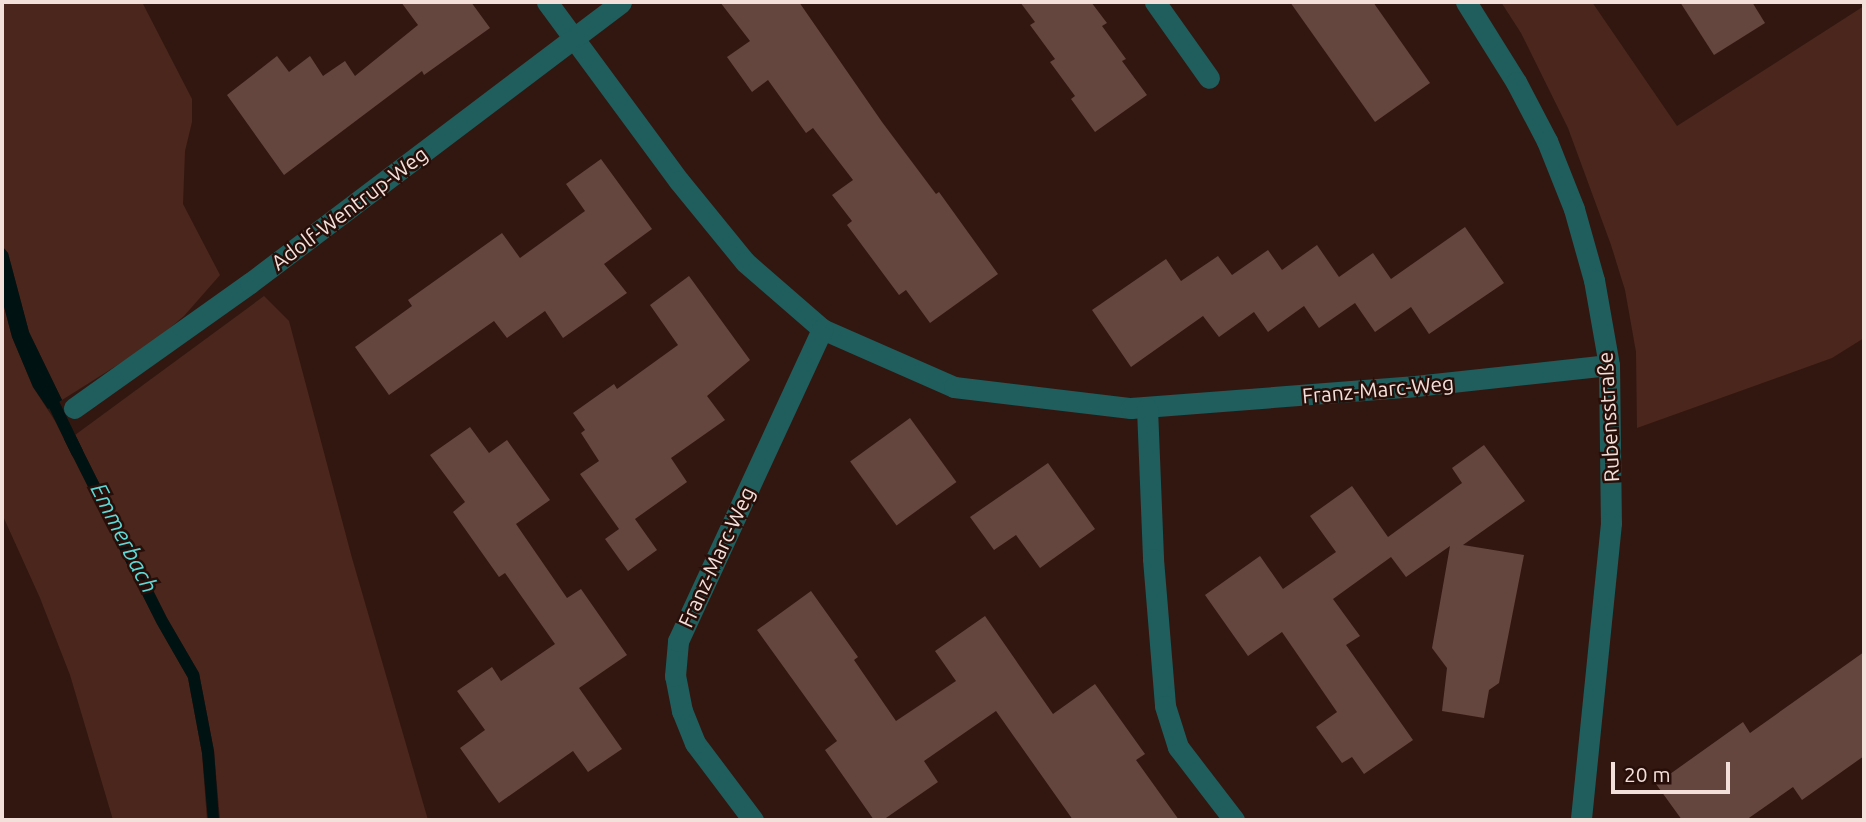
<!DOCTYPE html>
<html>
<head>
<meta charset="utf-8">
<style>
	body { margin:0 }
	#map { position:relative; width:1866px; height:822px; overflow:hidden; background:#321711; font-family:Ubuntu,sans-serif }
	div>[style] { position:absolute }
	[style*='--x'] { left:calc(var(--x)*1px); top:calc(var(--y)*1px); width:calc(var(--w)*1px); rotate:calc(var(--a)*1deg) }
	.green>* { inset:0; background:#4b261c }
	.water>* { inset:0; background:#001212 }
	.stream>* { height:12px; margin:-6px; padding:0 6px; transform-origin:6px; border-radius:6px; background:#001212 }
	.building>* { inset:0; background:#64463e; transform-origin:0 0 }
	.street>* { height:21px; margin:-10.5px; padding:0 10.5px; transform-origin:10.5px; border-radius:10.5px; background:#1f5e5d }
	span { translate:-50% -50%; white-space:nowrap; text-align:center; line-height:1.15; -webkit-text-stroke:5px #270e08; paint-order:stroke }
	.street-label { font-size:21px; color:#f3e0db }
	.water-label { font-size:23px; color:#5cd9d6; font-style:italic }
	.frame { position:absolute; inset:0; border:4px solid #f3e0db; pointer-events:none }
	.scale { position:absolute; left:1611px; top:762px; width:119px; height:32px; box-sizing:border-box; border:4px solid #f3e0db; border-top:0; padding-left:9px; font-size:21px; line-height:24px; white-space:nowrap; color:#f3e0db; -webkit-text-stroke:5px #270e08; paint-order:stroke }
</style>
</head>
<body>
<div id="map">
	<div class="green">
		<div style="clip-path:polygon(2px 2px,142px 2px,192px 99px,192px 122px,185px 151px,183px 204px,220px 275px,184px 316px,151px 344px,62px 400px,29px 332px,8px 253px,2px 246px)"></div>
		<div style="clip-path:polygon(1501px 2px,1592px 2px,1677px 126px,1864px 6px,1864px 338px,1832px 358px,1637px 428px,1636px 352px,1625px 290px,1611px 245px,1568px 128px,1521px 33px)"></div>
		<div style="clip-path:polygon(264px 296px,289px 321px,352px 558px,428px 820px,220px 820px,214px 751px,199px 673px,167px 618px,75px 435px)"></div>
		<div style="clip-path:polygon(2px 299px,12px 337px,33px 387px,55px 421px,157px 624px,188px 678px,202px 753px,207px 820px,113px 820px,70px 675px,40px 598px,2px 514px)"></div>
	</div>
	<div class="water">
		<div style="clip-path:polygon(2px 246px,8px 253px,29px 332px,62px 400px,48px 409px,33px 387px,12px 337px,2px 299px)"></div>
		<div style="clip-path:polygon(75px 435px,167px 618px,199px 673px,214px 751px,219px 820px,208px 820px,202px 753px,188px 678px,157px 624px,64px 439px)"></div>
	</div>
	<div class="stream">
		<div style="--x:48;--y:392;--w:67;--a:64.2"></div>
	</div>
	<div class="building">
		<div style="clip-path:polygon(401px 2px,471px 2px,490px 28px,424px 75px,422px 71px,284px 175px,227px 95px,277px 56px,289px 72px,310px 56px,323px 76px,345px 61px,355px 76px,418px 25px)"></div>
		<div style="clip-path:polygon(720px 2px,799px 2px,882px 122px,936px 194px,939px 192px,998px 274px,930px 323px,906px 290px,899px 295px,847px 225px,852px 221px,832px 195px,853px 180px,813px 128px,806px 133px,768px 80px,752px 92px,727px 57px,750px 41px)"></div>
		<div style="clip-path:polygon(1020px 2px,1091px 2px,1107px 23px,1102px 26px,1126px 59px,1122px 61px,1147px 95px,1095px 132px,1071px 99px,1075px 96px,1050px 62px,1055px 59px,1030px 25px,1035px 22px)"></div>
		<div style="clip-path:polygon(1290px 2px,1373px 2px,1430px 83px,1375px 122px)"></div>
		<div style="clip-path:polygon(1680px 2px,1752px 2px,1765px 23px,1714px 55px)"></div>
		<div style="clip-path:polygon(601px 159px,652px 229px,604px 264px,627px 293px,563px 338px,545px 311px,507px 338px,494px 321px,389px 395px,355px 347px,412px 306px,408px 300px,502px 233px,520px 258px,585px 211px,566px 184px)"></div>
		<div style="clip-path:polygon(1465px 227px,1504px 283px,1429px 334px,1411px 307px,1375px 332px,1355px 303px,1319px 328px,1304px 306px,1268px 332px,1254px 312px,1219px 337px,1203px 316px,1131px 367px,1092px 310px,1166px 259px,1181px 281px,1218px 256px,1232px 275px,1268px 250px,1282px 270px,1317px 245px,1339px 277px,1373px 253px,1391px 279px)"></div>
		<div style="clip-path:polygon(689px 276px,750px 360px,707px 396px,725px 420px,671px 458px,687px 482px,635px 519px,657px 550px,628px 571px,605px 539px,619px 529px,580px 474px,599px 461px,581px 433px,585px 430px,573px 413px,614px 384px,617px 389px,678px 345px,650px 305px)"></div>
		<div style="left:910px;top:418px;width:79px;height:74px;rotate:54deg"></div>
		<div style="clip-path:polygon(470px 427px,489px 453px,507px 440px,550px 500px,516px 524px,567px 598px,581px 589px,627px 655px,579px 688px,622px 749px,588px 772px,573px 751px,499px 803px,460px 748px,485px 730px,457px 691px,492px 667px,501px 681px,555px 644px,505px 573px,499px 577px,453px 512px,465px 502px,430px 455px)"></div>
		<div style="clip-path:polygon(1484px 445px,1525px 501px,1463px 545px,1524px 555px,1499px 683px,1489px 690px,1484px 718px,1442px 711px,1447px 668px,1432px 648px,1450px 546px,1406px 577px,1391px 557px,1333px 599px,1360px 636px,1346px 645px,1413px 740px,1364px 774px,1352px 757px,1342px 763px,1316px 727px,1337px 712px,1282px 632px,1248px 656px,1205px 595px,1260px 556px,1283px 589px,1336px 552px,1310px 516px,1352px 486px,1388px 537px,1462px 483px,1452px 468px)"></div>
		<div style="clip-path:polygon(1048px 463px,1095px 529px,1040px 568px,1016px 535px,994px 550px,970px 517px)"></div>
		<div style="clip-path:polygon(811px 591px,858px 657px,854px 660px,896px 721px,956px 681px,935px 651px,985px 616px,1053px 714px,1095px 684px,1145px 754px,1136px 760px,1179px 820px,1073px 820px,996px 711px,924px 761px,938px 782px,883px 820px,874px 820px,825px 750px,837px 741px,757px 630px)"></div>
		<div style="clip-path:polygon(1864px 652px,1864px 756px,1802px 800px,1793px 787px,1746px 820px,1682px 820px,1656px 784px,1743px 722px,1750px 733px)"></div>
	</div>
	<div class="street">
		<div style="--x:547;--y:2;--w:222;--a:53.6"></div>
		<div style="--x:679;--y:181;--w:104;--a:50.8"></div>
		<div style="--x:745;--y:262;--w:102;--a:41"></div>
		<div style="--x:822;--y:329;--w:144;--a:23.7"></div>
		<div style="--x:954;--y:387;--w:178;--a:6.8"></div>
		<div style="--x:1131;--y:408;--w:276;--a:-4.4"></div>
		<div style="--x:1406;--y:387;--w:204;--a:-6.2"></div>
		<div style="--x:1155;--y:2;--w:93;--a:54.6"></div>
		<div style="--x:1466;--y:2;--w:94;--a:58"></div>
		<div style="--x:1516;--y:82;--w:67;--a:62.3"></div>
		<div style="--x:1547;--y:141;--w:73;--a:68.3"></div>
		<div style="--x:1574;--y:209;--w:74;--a:74.3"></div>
		<div style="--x:1594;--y:280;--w:86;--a:80"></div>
		<div style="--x:1609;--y:365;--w:158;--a:89.3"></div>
		<div style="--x:1611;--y:523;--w:299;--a:95.8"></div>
		<div style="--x:74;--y:408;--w:216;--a:-35.4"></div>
		<div style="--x:250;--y:283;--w:465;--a:-37.1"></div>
		<div style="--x:1147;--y:408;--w:151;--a:87.7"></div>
		<div style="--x:1153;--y:559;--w:147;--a:85.3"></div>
		<div style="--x:1165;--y:706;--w:43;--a:72.4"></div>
		<div style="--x:1178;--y:747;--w:92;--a:52.5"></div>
		<div style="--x:753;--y:820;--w:96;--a:-127"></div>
		<div style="--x:695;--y:743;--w:35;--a:-112"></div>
		<div style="--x:682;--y:711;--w:36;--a:-101"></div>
		<div style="--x:675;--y:676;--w:35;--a:-85"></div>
		<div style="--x:678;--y:641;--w:344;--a:-65.2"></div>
	</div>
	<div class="street-label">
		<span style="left:349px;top:208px;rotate:-37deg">Adolf-Wentrup-Weg</span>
		<span style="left:1378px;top:389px;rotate:-5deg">Franz-Marc-Weg</span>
		<span style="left:1608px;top:417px;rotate:-93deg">Rubensstraße</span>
		<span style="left:716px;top:557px;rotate:-65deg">Franz-Marc-Weg</span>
	</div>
	<div class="water-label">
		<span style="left:124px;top:538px;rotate:63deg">Emmerbach</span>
	</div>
	<div class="frame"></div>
	<div class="scale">20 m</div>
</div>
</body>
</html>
